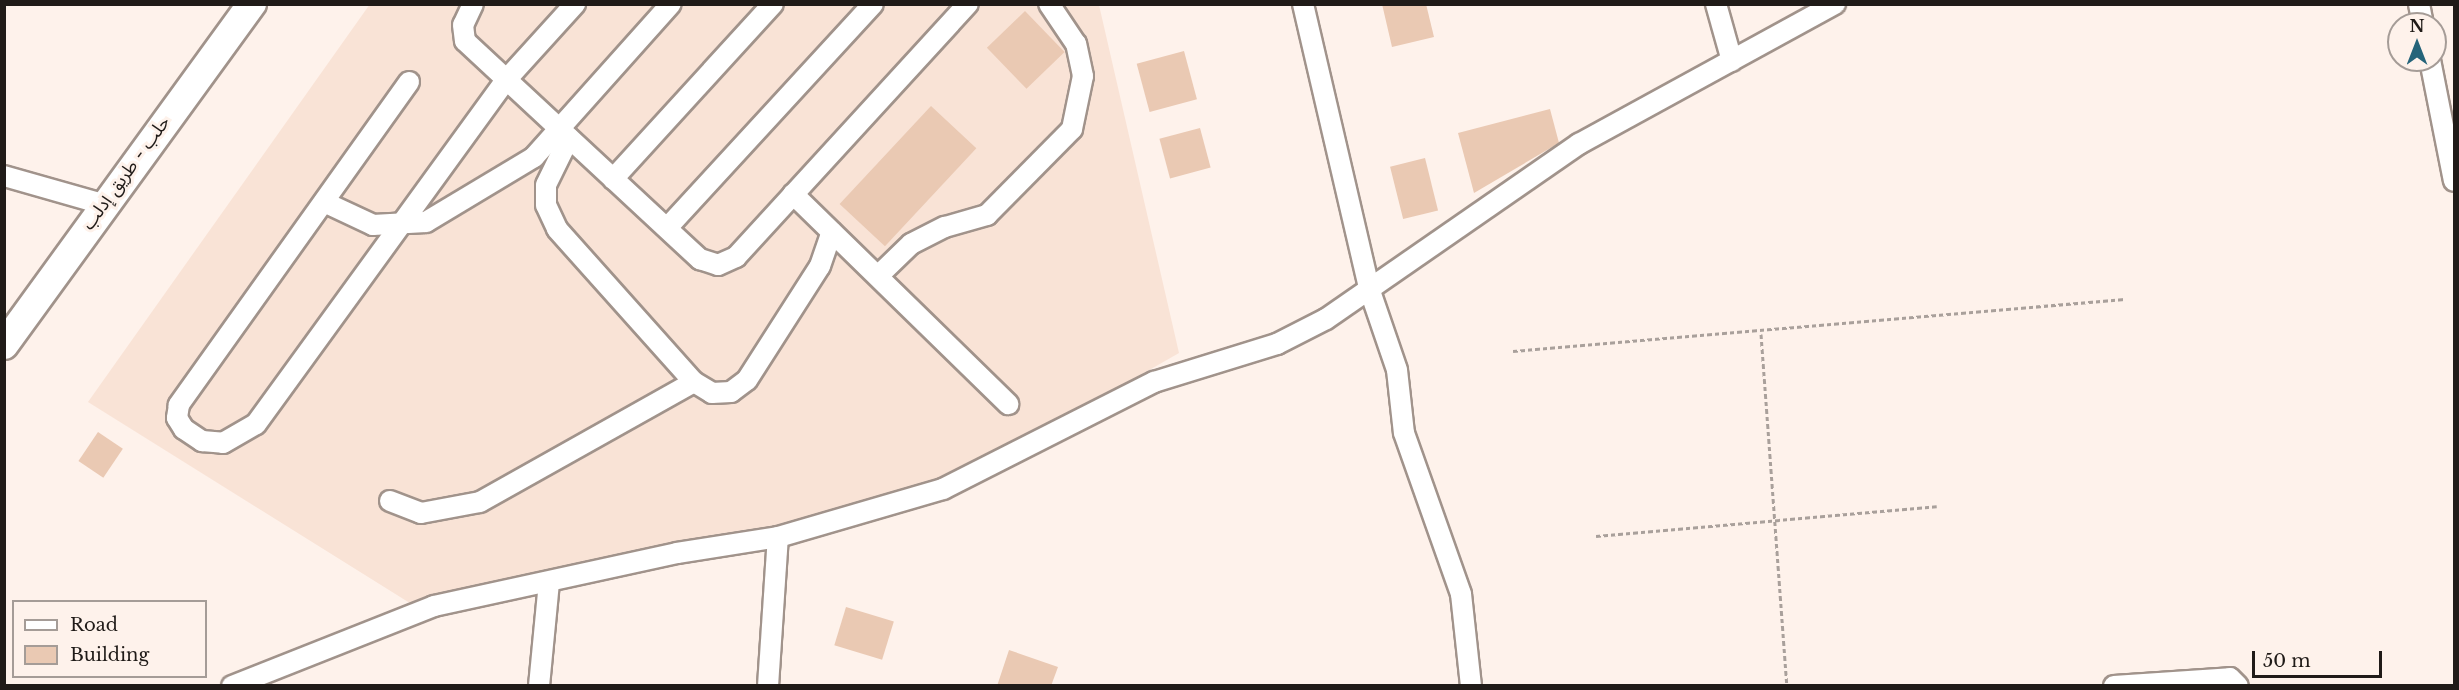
<!DOCTYPE html>
<html>
<head>
<meta charset="utf-8">
<style>
	body { margin:0 }
	#map { position:relative; width:2459px; height:690px; overflow:hidden; background:#fef2eb; font-family:"Libre Baskerville","Noto Sans Arabic",serif }
	div>[style] { position:absolute }
	[style*='--x'] { left:calc(var(--x)*1px); top:calc(var(--y)*1px); width:calc(var(--w)*1px); rotate:calc(var(--a)*1deg) }
	.built>* { inset:0; background:#f9e3d6 }
	.building>* { inset:0; background:#eac9b3; transform-origin:0 0 }
	.path>* { height:3px; margin-top:-1.5px; transform-origin:0; background:repeating-linear-gradient(90deg,#a9a09b 0 4.5px,transparent 0 7.5px) }
	.roads { filter:drop-shadow(2px 0 #a1938b) drop-shadow(-2px 0 #a1938b) drop-shadow(0 2px #a1938b) drop-shadow(0 -2px #a1938b) }
	.minor>* { height:20px; margin:-10px; padding:0 10px; transform-origin:10px; border-radius:10px; background:#fff }
	.highway>* { height:28px; margin:-14px; padding:0 14px; transform-origin:14px; border-radius:14px; background:#fff }
	span { translate:-50% -50%; white-space:nowrap; text-align:center; line-height:1.15; -webkit-text-stroke:6px #fef2eb; paint-order:stroke }
	.street-label { font-size:18px; color:#201b18 }
	.frame { position:absolute; inset:0; border:6px solid #201b18; pointer-events:none }
	.legend { position:absolute; left:12px; top:600px; width:195px; height:78px; box-sizing:border-box; background:#fef2eb; border:2px solid #a59c97; margin:0; padding:8px 10px; list-style:none; font-size:18px; color:#201b18 }
	.legend li { display:flex; align-items:center; gap:12px; height:30px }
	.legend b { width:30px; border:2px solid #a59c97 }
	.north { position:absolute; left:2387px; top:12px; width:60px; height:60px; box-sizing:border-box; background:#fef2eb; border:2px solid #a59c97; border-radius:50%; rotate:0deg; font-size:16px; font-weight:700; line-height:24px; text-align:center; color:#201b18 }
	.north::after { content:''; display:block; margin:auto; width:21px; height:27px; background:#25647a; clip-path:polygon(50% 0,100% 100%,50% 72%,0 100%) }
	.scale { position:absolute; left:2252px; top:651px; width:130px; height:27px; box-sizing:border-box; border:3px solid #201b18; border-top:0; padding-left:8px; font-size:18px; line-height:21px; white-space:nowrap; color:#201b18; -webkit-text-stroke:4px #fef2eb; paint-order:stroke }
</style>
</head>
<body>
<div id="map">
	<div class="built">
		<div style="clip-path:polygon(370px 4px,1099px 5px,1179px 353px,929px 496px,413px 605px,88px 402px)"></div>
	</div>
	<div class="building">
		<div style="clip-path:polygon(1382px 4px,1426px 4px,1434px 37px,1392px 47px)"></div>
		<div style="left:1025px;top:11px;width:57px;height:53px;rotate:46deg"></div>
		<div style="left:1184px;top:51px;width:50px;height:49px;rotate:75deg"></div>
		<div style="left:931px;top:106px;width:62px;height:134px;rotate:43deg"></div>
		<div style="clip-path:polygon(1550px 109px,1559px 143px,1474px 193px,1458px 133px)"></div>
		<div style="left:1200px;top:128px;width:41px;height:42px;rotate:75deg"></div>
		<div style="left:1425px;top:158px;width:54px;height:36px;rotate:76deg"></div>
		<div style="left:98px;top:432px;width:30px;height:35px;rotate:34deg"></div>
		<div style="left:846px;top:607px;width:50px;height:40px;rotate:17deg"></div>
		<div style="clip-path:polygon(1009px 650px,1058px 667px,1051px 686px,997px 686px)"></div>
	</div>
	<div class="path">
		<div style="--x:1761;--y:334;--w:353;--a:85.8"></div>
		<div style="--x:1513;--y:351;--w:614;--a:-4.86"></div>
		<div style="--x:1596;--y:536;--w:342;--a:-5"></div>
	</div>
	<div class="roads">
		<div class="minor">
			<div style="--x:473;--y:4;--w:23;--a:115"></div>
			<div style="--x:463;--y:25;--w:16;--a:83"></div>
			<div style="--x:465;--y:41;--w:321;--a:42.9"></div>
			<div style="--x:700;--y:259;--w:19;--a:18"></div>
			<div style="--x:718;--y:265;--w:20;--a:-24"></div>
			<div style="--x:736;--y:257;--w:343;--a:-47.5"></div>
			<div style="--x:1303;--y:4;--w:295;--a:76.9"></div>
			<div style="--x:1370;--y:291;--w:83;--a:71.1"></div>
			<div style="--x:1397;--y:370;--w:63;--a:83.7"></div>
			<div style="--x:1404;--y:433;--w:171;--a:70.5"></div>
			<div style="--x:1461;--y:594;--w:93;--a:83.8"></div>
			<div style="--x:1716;--y:4;--w:59;--a:74.3"></div>
			<div style="--x:2419;--y:4;--w:20;--a:79"></div>
			<div style="--x:2430;--y:60;--w:123;--a:78.8"></div>
			<div style="--x:409;--y:82;--w:397;--a:125.5"></div>
			<div style="--x:179;--y:405;--w:13;--a:99"></div>
			<div style="--x:177;--y:418;--w:13;--a:58"></div>
			<div style="--x:184;--y:429;--w:22;--a:34"></div>
			<div style="--x:202;--y:441;--w:21;--a:5"></div>
			<div style="--x:223;--y:443;--w:38;--a:-30"></div>
			<div style="--x:256;--y:424;--w:425;--a:-54"></div>
			<div style="--x:506;--y:80;--w:103;--a:-47.8"></div>
			<div style="--x:569;--y:138;--w:52;--a:116.1"></div>
			<div style="--x:546;--y:185;--w:20;--a:90"></div>
			<div style="--x:546;--y:205;--w:26;--a:65"></div>
			<div style="--x:557;--y:229;--w:205;--a:48.2"></div>
			<div style="--x:694;--y:382;--w:21;--a:31"></div>
			<div style="--x:712;--y:393;--w:19;--a:-3"></div>
			<div style="--x:731;--y:392;--w:20;--a:-37"></div>
			<div style="--x:747;--y:380;--w:135;--a:-57.4"></div>
			<div style="--x:820;--y:266;--w:36;--a:-71"></div>
			<div style="--x:4;--y:176;--w:102;--a:15.9"></div>
			<div style="--x:613;--y:179;--w:237;--a:-47.6"></div>
			<div style="--x:793;--y:194;--w:301;--a:44.3"></div>
			<div style="--x:324;--y:202;--w:54;--a:25.1"></div>
			<div style="--x:373;--y:225;--w:53;--a:-3.2"></div>
			<div style="--x:426;--y:222;--w:126;--a:-31"></div>
			<div style="--x:534;--y:157;--w:205;--a:-48.2"></div>
			<div style="--x:667;--y:228;--w:304;--a:-47.4"></div>
			<div style="--x:878;--y:276;--w:46;--a:-44.1"></div>
			<div style="--x:911;--y:244;--w:38;--a:-27"></div>
			<div style="--x:945;--y:227;--w:44;--a:-15.9"></div>
			<div style="--x:987;--y:215;--w:121;--a:-45.3"></div>
			<div style="--x:1072;--y:129;--w:54;--a:-78.3"></div>
			<div style="--x:1083;--y:76;--w:33;--a:-102"></div>
			<div style="--x:1076;--y:44;--w:48;--a:-124"></div>
			<div style="--x:390;--y:501;--w:33;--a:21"></div>
			<div style="--x:421;--y:513;--w:60;--a:-10.6"></div>
			<div style="--x:480;--y:502;--w:245;--a:-29.3"></div>
			<div style="--x:232;--y:686;--w:217;--a:-21.6"></div>
			<div style="--x:434;--y:606;--w:249;--a:-12.3"></div>
			<div style="--x:677;--y:553;--w:102;--a:-9"></div>
			<div style="--x:778;--y:537;--w:172;--a:-16.2"></div>
			<div style="--x:943;--y:489;--w:237;--a:-26.9"></div>
			<div style="--x:1154;--y:382;--w:129;--a:-17.2"></div>
			<div style="--x:1277;--y:344;--w:55;--a:-27"></div>
			<div style="--x:1326;--y:319;--w:308;--a:-34.7"></div>
			<div style="--x:1579;--y:144;--w:292;--a:-28.7"></div>
			<div style="--x:539;--y:686;--w:103;--a:-84.5"></div>
			<div style="--x:768;--y:686;--w:149;--a:-86.2"></div>
			<div style="--x:2114;--y:686;--w:116;--a:-3.9"></div>
			<div style="--x:2230;--y:678;--w:11;--a:45"></div>
		</div>
		<div class="highway">
			<div style="--x:4;--y:345;--w:422;--a:-54"></div>
		</div>
	</div>
	<div class="street-label">
		<span style="left:126px;top:173px;rotate:-54deg">حلب - طريق إدلب</span>
	</div>
	<div class="frame"></div>
	<ul class="legend">
	<li><b style="height:8px;background:#fff"></b>Road</li>
	<li><b style="height:16px;background:#eac9b3"></b>Building</li>
	</ul>
	<div class="north">N</div>
	<div class="scale">50 m</div>
</div>
</body>
</html>
